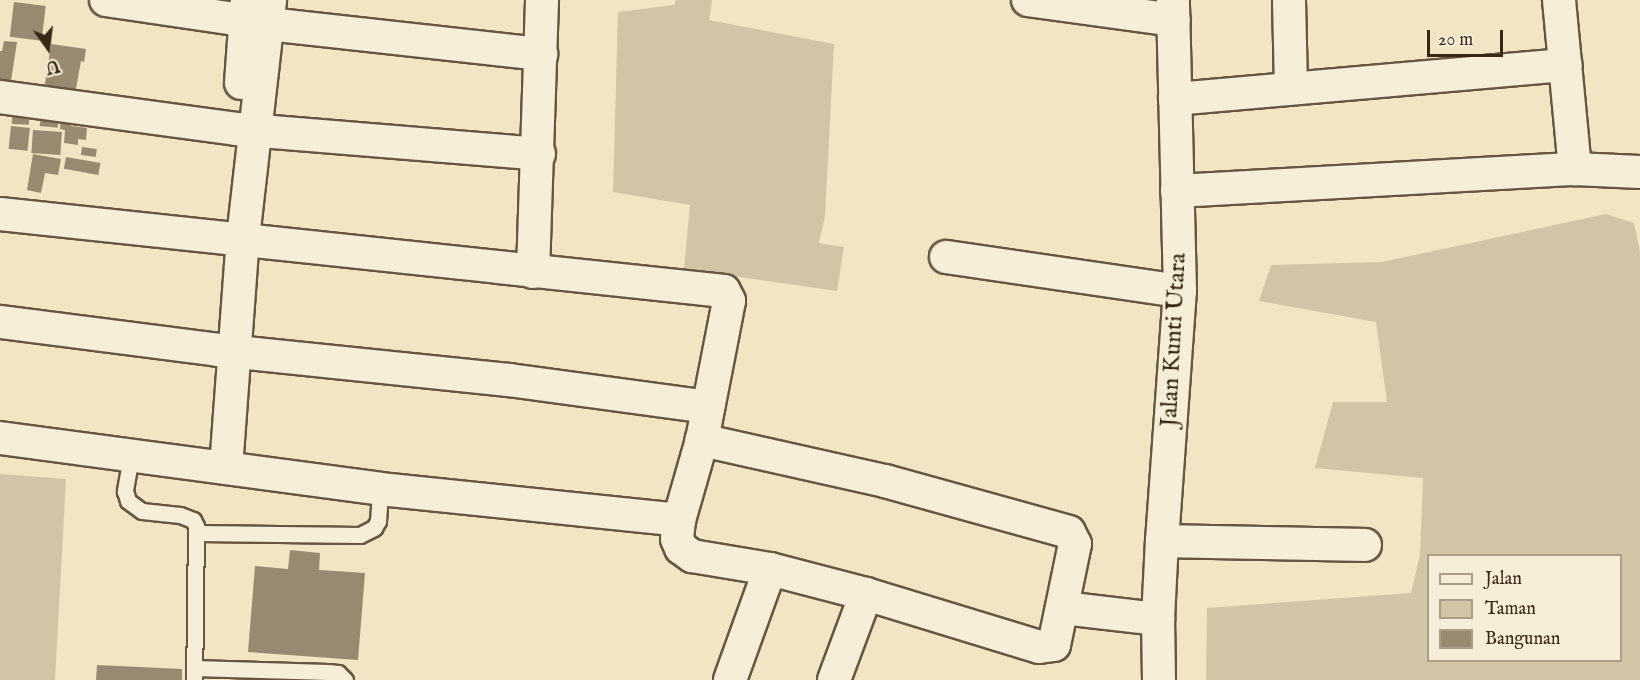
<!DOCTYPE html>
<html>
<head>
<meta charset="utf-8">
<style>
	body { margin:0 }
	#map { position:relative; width:1640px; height:680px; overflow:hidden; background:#f1e5c3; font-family:"IM FELL English",serif }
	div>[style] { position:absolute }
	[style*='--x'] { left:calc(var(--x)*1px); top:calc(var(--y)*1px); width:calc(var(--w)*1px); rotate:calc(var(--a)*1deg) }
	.green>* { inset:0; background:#d1c5a6 }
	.building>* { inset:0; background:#988a70; transform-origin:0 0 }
	.roads { filter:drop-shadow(2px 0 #665642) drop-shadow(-2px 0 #665642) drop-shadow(0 2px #665642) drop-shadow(0 -2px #665642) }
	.lane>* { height:15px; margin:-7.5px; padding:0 7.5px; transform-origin:7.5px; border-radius:7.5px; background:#f6eed8 }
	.street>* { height:32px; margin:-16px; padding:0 16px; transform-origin:16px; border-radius:16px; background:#f6eed8 }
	span { translate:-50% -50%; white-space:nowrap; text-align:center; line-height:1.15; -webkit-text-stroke:4.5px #f6eed8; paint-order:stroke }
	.street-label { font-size:24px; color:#372717 }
	.legend { position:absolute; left:1427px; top:554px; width:195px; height:108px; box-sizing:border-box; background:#f6eed8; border:2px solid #aa9e8b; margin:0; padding:8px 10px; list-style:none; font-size:18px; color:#372717 }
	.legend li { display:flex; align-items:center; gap:12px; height:30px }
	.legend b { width:30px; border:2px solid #aa9e8b }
	.north { position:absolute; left:18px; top:18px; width:60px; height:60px; -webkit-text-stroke:4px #f6eed8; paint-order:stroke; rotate:166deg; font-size:16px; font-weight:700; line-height:24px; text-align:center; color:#372717 }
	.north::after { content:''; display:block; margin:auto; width:21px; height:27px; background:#372717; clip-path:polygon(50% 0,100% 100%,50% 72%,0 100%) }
	.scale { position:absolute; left:1427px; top:30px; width:76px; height:27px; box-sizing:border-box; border:3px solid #372717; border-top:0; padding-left:8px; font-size:18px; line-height:21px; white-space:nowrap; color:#372717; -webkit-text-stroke:4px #f6eed8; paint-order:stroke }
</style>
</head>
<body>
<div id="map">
	<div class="green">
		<div style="clip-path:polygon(676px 0,712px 0,709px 20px,834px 44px,825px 216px,819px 243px,844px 247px,837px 291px,684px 269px,690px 205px,613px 192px,618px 12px,674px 5px)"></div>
		<div style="clip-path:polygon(evenodd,1606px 214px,1634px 223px,1640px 252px,1640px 680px,1206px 680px,1207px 608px,1411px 593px,1420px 555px,1423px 478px,1315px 468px,1333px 402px,1387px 402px,1376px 322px,1259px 301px,1271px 265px,1382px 262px,1606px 214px,1428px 556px,1620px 556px,1620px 660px,1428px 660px,1428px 556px)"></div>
		<div style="clip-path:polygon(0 474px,66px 479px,55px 680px,0 680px)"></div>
	</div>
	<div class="building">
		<div style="left:14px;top:2px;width:32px;height:35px;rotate:7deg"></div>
		<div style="clip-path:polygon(4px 41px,17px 42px,11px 81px,0 79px,0 51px,2px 51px)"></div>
		<div style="clip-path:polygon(51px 44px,86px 49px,84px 62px,81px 61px,75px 94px,44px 90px)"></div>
		<div style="left:13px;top:102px;width:17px;height:22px;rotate:3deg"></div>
		<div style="clip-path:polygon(62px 107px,73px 108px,71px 126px,87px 128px,86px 140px,78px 139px,78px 145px,64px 143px,65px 130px,60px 129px)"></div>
		<div style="left:41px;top:114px;width:18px;height:12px;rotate:6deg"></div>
		<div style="left:11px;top:126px;width:19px;height:23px;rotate:6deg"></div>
		<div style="left:33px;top:130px;width:29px;height:23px;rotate:4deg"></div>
		<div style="left:82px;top:147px;width:15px;height:8px;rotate:8deg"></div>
		<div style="clip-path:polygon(33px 154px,61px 159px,58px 175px,45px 173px,41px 193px,27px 190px)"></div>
		<div style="left:66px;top:157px;width:35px;height:12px;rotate:10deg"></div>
		<div style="clip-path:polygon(290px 550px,320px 553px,319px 570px,365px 573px,358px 660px,248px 652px,255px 566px,288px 569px)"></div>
		<div style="clip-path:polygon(97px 665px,182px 669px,182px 680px,96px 680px)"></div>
	</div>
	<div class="roads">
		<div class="lane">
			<div style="--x:131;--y:456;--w:36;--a:100"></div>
			<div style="--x:125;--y:491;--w:10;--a:73"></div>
			<div style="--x:128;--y:501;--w:17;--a:36"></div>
			<div style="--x:142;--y:511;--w:38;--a:6"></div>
			<div style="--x:180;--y:515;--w:14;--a:21"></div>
			<div style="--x:193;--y:520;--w:7;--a:63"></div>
			<div style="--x:196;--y:526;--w:154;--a:90.7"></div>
			<div style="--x:198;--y:533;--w:162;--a:0.7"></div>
			<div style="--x:360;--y:535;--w:16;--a:-27"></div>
			<div style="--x:374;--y:528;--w:8;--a:-60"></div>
			<div style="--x:378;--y:521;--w:32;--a:-86"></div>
			<div style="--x:194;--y:668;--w:134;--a:1.7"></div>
			<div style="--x:328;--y:672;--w:10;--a:6"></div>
			<div style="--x:338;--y:673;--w:10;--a:45"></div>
		</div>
		<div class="street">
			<div style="--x:106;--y:0;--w:164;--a:8.4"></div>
			<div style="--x:268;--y:24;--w:275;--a:6.3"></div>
			<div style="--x:1028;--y:0;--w:147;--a:7.8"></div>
			<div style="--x:1289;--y:0;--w:88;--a:88.7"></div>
			<div style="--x:1559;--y:0;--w:170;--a:84.6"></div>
			<div style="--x:241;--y:83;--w:83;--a:-85.9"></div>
			<div style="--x:0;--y:97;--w:239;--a:7.7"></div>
			<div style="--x:237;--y:129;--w:303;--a:4.7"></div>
			<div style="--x:1175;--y:99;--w:392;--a:-5"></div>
			<div style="--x:1177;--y:191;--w:399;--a:-3.2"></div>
			<div style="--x:1575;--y:169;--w:65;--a:2.6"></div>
			<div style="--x:0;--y:214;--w:728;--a:6.07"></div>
			<div style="--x:724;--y:291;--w:11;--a:63"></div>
			<div style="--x:729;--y:301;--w:142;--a:101"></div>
			<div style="--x:702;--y:440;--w:83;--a:106"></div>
			<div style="--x:946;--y:257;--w:236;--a:8.3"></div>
			<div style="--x:533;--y:272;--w:272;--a:-88.1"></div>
			<div style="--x:0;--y:322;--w:220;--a:7.3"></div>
			<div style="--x:218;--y:350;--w:293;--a:5.9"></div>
			<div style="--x:509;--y:380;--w:201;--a:7.7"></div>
			<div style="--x:0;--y:438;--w:383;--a:7.6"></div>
			<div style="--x:380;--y:489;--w:301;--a:5.9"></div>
			<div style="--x:679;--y:520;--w:19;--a:96"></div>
			<div style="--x:677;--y:539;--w:10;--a:66"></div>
			<div style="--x:681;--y:548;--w:14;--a:36"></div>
			<div style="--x:692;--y:556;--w:79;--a:9.5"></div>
			<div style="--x:770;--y:569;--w:99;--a:14.6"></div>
			<div style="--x:866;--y:594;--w:181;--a:17"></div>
			<div style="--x:1039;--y:647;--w:15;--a:-8"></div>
			<div style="--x:1054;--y:645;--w:103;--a:-78.3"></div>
			<div style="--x:1075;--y:544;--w:13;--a:-117"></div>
			<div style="--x:1069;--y:532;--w:191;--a:-164.5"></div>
			<div style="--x:885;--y:481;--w:188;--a:-167.4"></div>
			<div style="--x:226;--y:468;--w:231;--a:-85.8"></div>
			<div style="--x:243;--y:238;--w:240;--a:-83.5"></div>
			<div style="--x:1162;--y:541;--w:203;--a:1.1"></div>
			<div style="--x:1063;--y:608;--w:96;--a:6.6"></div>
			<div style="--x:730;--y:680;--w:118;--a:-70.2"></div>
			<div style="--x:834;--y:680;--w:92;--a:-69.6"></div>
			<div style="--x:1159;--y:680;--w:61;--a:-90.9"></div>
			<div style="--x:1158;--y:619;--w:78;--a:-87.1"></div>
			<div style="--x:1162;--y:541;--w:251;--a:-85.9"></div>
			<div style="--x:1180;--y:291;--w:291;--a:-91.4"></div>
		</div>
	</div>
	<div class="street-label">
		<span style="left:1174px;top:340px;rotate:-87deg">Jalan Kunti Utara</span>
	</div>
	<ul class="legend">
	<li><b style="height:8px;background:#f6eed8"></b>Jalan</li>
	<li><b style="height:16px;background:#d1c5a6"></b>Taman</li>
	<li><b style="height:16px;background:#988a70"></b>Bangunan</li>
	</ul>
	<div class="north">U</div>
	<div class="scale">20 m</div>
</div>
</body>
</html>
